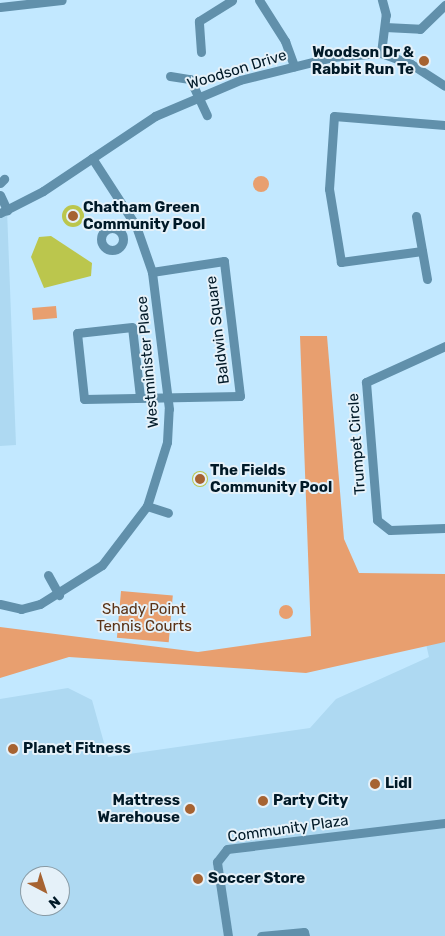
<!DOCTYPE html>
<html>
<head>
<meta charset="utf-8">
<style>
	body { margin:0 }
	#map { position:relative; width:445px; height:936px; overflow:hidden; background:#c2e8ff; font-family:Rubik,sans-serif }
	div>[style] { position:absolute }
	[style*='--x'] { left:calc(var(--x)*1px); top:calc(var(--y)*1px); width:calc(var(--w)*1px); rotate:calc(var(--a)*1deg) }
	.built>* { inset:0; background:#aed9f2 }
	.green>* { inset:0; background:#e89f6f; transform-origin:0 0 }
	.round { border-radius:50% }
	.water>* { inset:0; background:#bbc64d }
	.street>* { height:9px; margin:-4.5px; padding:0 4.5px; transform-origin:4.5px; border-radius:4.5px; background:#6190ab }
	.street>.ring { margin:-4.5px; padding:0; box-sizing:content-box; background:none; border:9px solid #6190ab; border-radius:50% }
	.dots>* { width:14px; height:14px; translate:-50% -50%; box-sizing:border-box; border:2px solid #e5f1f9; border-radius:50% }
	span { translate:-50% -50%; white-space:nowrap; text-align:center; line-height:1.15; -webkit-text-stroke:4px #e5f1f9; paint-order:stroke }
	.poi-label { font-size:15px; color:#001927; font-weight:700 }
	.right { translate:-100% -50%; text-align:right }
	.left { translate:0 -50%; text-align:left }
	.street-label { font-size:15px; color:#001927 }
	.park-label { font-size:15px; color:#5a3317 }
	.north { position:absolute; left:20px; top:866px; width:50px; height:50px; box-sizing:border-box; background:#e5f1f9; border:1px solid #899ba5; border-radius:50%; rotate:140deg; font-size:14px; font-weight:700; line-height:20px; text-align:center; color:#001927 }
	.north::after { content:''; display:block; margin:auto; width:18px; height:22px; background:#a66332; clip-path:polygon(50% 0,100% 100%,50% 72%,0 100%) }
</style>
</head>
<body>
<div id="map">
	<div class="built">
		<div style="clip-path:polygon(7px 210px,16px 445px,0 446px,0 213px)"></div>
		<div style="clip-path:polygon(evenodd,445px 642px,445px 936px,0 936px,0 699px,68px 688px,92px 700px,108px 757px,310px 728px,336px 699px,429px 657px,426px 644px,445px 642px,30px 876px,60px 876px,60px 906px,30px 906px,30px 876px)"></div>
	</div>
	<div class="green">
		<div class="round" style="left:253px;top:176px;width:16px;height:16px"></div>
		<div style="left:56px;top:306px;width:12px;height:24px;rotate:85deg"></div>
		<div style="clip-path:polygon(300px 336px,327px 336px,344px 539px,359px 573px,445px 574px,445px 642px,306px 673px,69px 657px,0 678px,0 627px,198px 652px,311px 636px)"></div>
		<div style="left:121px;top:591px;width:52px;height:47px;rotate:5deg"></div>
		<div class="round" style="left:279px;top:605px;width:14px;height:14px"></div>
	</div>
	<div class="water">
		<div class="round" style="left:62px;top:205px;width:22px;height:22px"></div>
		<div style="clip-path:polygon(51px 236px,92px 263px,91px 276px,44px 288px,31px 257px,39px 237px)"></div>
		<div class="round" style="left:192px;top:471px;width:16px;height:16px"></div>
	</div>
	<div class="street">
		<div style="--x:259;--y:0;--w:49;--a:57.6"></div>
		<div style="--x:285;--y:41;--w:27;--a:70"></div>
		<div style="--x:0;--y:7;--w:62;--a:-6.4"></div>
		<div style="--x:385;--y:27;--w:35;--a:3"></div>
		<div style="--x:420;--y:29;--w:35;--a:-44"></div>
		<div style="--x:201;--y:52;--w:31;--a:-94"></div>
		<div style="--x:199;--y:21;--w:39;--a:-32"></div>
		<div style="--x:381;--y:53;--w:38;--a:-83"></div>
		<div style="--x:386;--y:15;--w:16;--a:-105"></div>
		<div style="--x:170;--y:76;--w:20;--a:9"></div>
		<div style="--x:190;--y:79;--w:40;--a:65"></div>
		<div style="--x:0;--y:183;--w:6;--a:-45"></div>
		<div style="--x:0;--y:195;--w:17;--a:65"></div>
		<div style="--x:0;--y:213;--w:48;--a:-27.1"></div>
		<div style="--x:43;--y:191;--w:135;--a:-33.8"></div>
		<div style="--x:155;--y:116;--w:92;--a:-23"></div>
		<div style="--x:240;--y:80;--w:95;--a:-14"></div>
		<div style="--x:332;--y:57;--w:49;--a:-4.7"></div>
		<div style="--x:381;--y:53;--w:32;--a:20"></div>
		<div style="--x:411;--y:64;--w:40;--a:32.9"></div>
		<div style="--x:416;--y:216;--w:64;--a:80.1"></div>
		<div class="ring" style="left:101px;top:228px;width:13px;height:13px"></div>
		<div style="--x:422;--y:251;--w:82;--a:172.3"></div>
		<div style="--x:341;--y:262;--w:74;--a:-99.3"></div>
		<div style="--x:329;--y:189;--w:73;--a:-86.1"></div>
		<div style="--x:334;--y:116;--w:111;--a:4.6"></div>
		<div style="--x:445;--y:346;--w:87;--a:155.5"></div>
		<div style="--x:366;--y:382;--w:138;--a:85.4"></div>
		<div style="--x:377;--y:520;--w:16;--a:38"></div>
		<div style="--x:390;--y:530;--w:55;--a:-2.1"></div>
		<div style="--x:140;--y:397;--w:70;--a:-96.5"></div>
		<div style="--x:132;--y:327;--w:55;--a:173.8"></div>
		<div style="--x:77;--y:333;--w:66;--a:83.9"></div>
		<div style="--x:84;--y:399;--w:156;--a:-1.1"></div>
		<div style="--x:240;--y:396;--w:136;--a:-96.8"></div>
		<div style="--x:224;--y:261;--w:73;--a:171.3"></div>
		<div style="--x:147;--y:506;--w:22;--a:18"></div>
		<div style="--x:48;--y:575;--w:23;--a:61"></div>
		<div style="--x:0;--y:604;--w:22;--a:13"></div>
		<div style="--x:21;--y:609;--w:20;--a:-15"></div>
		<div style="--x:40;--y:604;--w:73;--a:-32.2"></div>
		<div style="--x:102;--y:565;--w:74;--a:-52.7"></div>
		<div style="--x:147;--y:506;--w:67;--a:-72.6"></div>
		<div style="--x:167;--y:442;--w:33;--a:-87"></div>
		<div style="--x:169;--y:409;--w:138;--a:-97.1"></div>
		<div style="--x:152;--y:272;--w:49;--a:-109.2"></div>
		<div style="--x:136;--y:226;--w:81;--a:-122.9"></div>
		<div style="--x:228;--y:936;--w:75;--a:-98.5"></div>
		<div style="--x:217;--y:862;--w:16;--a:-52"></div>
		<div style="--x:227;--y:849;--w:220;--a:-6.8"></div>
		<div style="--x:261;--y:936;--w:43;--a:-5.3"></div>
		<div style="--x:304;--y:932;--w:4;--a:76"></div>
	</div>
	<div class="dots">
		<div style="left:424px;top:61px;background:#a66332"></div>
		<div style="left:73px;top:216px;background:#a66332"></div>
		<div style="left:200px;top:479px;background:#a66332"></div>
		<div style="left:13px;top:749px;background:#a66332"></div>
		<div style="left:375px;top:784px;background:#a66332"></div>
		<div style="left:263px;top:801px;background:#a66332"></div>
		<div style="left:190px;top:809px;background:#a66332"></div>
		<div style="left:198px;top:879px;background:#a66332"></div>
	</div>
	<div class="poi-label">
		<span class="right" style="left:414px;top:61px">Woodson Dr &amp;<br>Rabbit Run Te</span>
		<span class="left" style="left:83px;top:216px">Chatham Green<br>Community Pool</span>
		<span class="left" style="left:210px;top:479px">The Fields<br>Community Pool</span>
		<span class="left" style="left:23px;top:749px">Planet Fitness</span>
		<span class="left" style="left:385px;top:784px">Lidl</span>
		<span class="right" style="left:180px;top:809px">Mattress<br>Warehouse</span>
		<span class="left" style="left:273px;top:801px">Party City</span>
		<span class="left" style="left:208px;top:879px">Soccer Store</span>
	</div>
	<div class="street-label">
		<span style="left:237px;top:70px;rotate:-17deg">Woodson Drive</span>
		<span style="left:218px;top:330px;rotate:-97deg">Baldwin Square</span>
		<span style="left:148px;top:362px;rotate:-95deg">Westminister Place</span>
		<span style="left:357px;top:444px;rotate:-94deg">Trumpet Circle</span>
		<span style="left:288px;top:829px;rotate:-8deg">Community Plaza</span>
	</div>
	<div class="park-label">
		<span style="left:144px;top:618px">Shady Point<br>Tennis Courts</span>
	</div>
	<div class="north">N</div>
</div>
</body>
</html>
